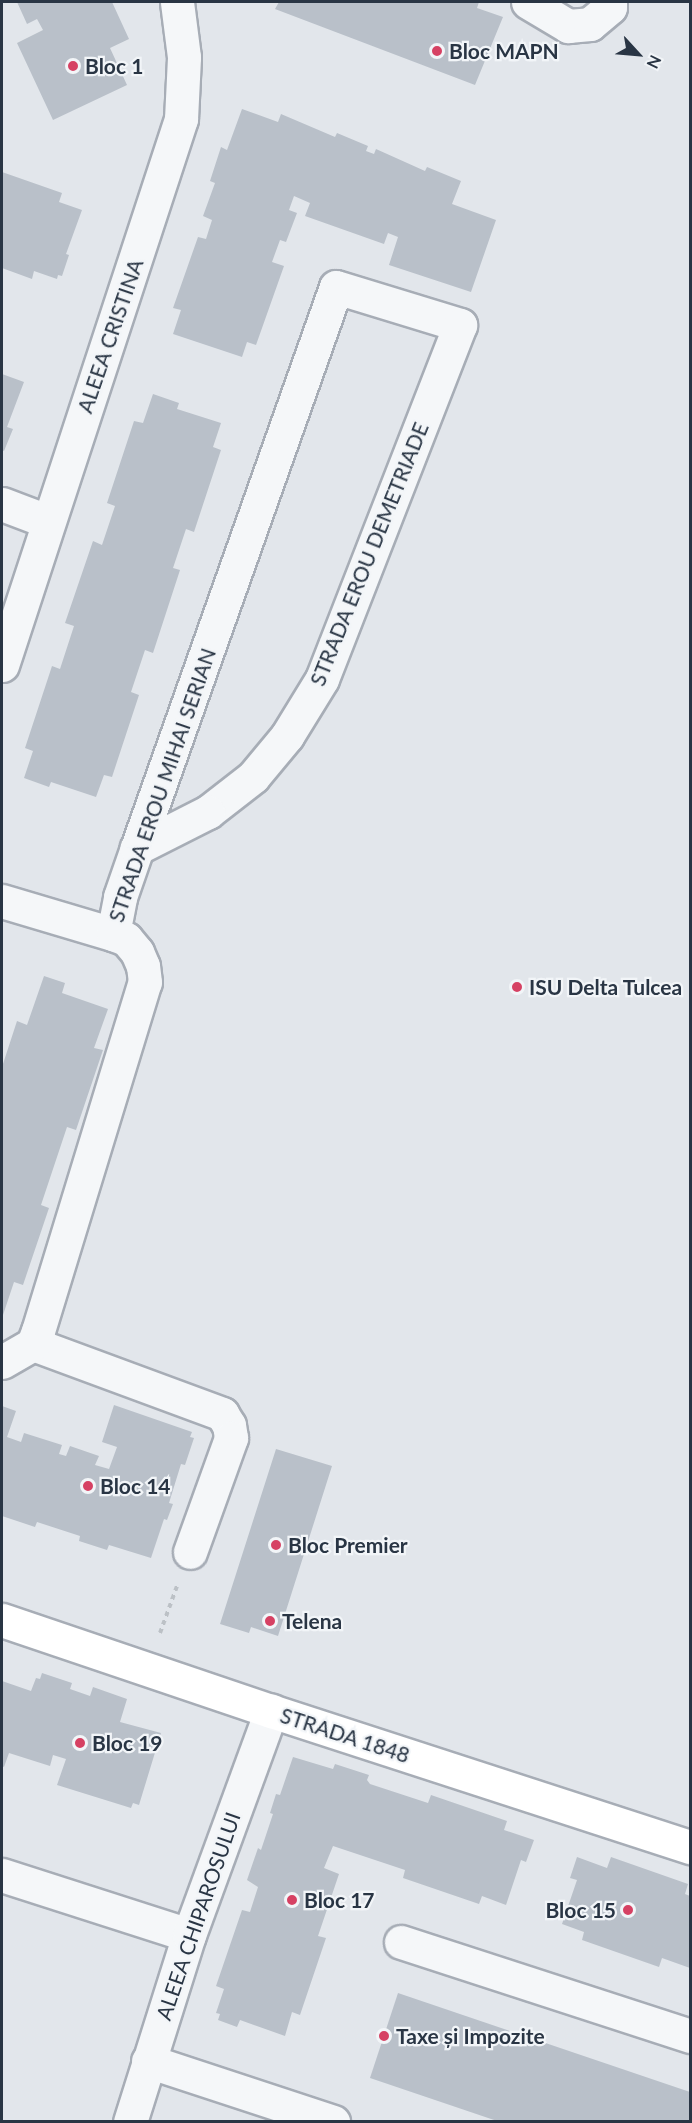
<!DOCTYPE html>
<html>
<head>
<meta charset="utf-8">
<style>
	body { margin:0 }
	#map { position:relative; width:692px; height:2123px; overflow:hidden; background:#e2e6eb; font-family:Lato,sans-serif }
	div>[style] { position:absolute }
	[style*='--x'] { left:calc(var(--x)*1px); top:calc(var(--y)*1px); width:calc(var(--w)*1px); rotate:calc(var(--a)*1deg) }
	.building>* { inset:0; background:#b9c0c9 }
	.path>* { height:4px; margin-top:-2px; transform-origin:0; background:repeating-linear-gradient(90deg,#bcc1c6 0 4.5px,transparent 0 9px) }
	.roads { filter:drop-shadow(2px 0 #a7adb6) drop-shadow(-2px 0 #a7adb6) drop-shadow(0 2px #a7adb6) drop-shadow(0 -2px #a7adb6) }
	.minor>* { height:33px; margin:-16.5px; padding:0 16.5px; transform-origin:16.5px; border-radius:16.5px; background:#f5f7f9 }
	.major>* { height:33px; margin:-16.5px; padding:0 16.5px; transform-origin:16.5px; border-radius:16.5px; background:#fff }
	.dots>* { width:16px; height:16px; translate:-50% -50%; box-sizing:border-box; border:3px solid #f2f5f8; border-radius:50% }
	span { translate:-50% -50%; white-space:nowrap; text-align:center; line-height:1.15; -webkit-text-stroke:4.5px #f2f5f8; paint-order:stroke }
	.poi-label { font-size:21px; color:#293544; font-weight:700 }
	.left { translate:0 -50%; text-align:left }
	.right { translate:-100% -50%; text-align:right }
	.street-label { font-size:21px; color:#293544 }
	.frame { position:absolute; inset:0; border:3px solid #293544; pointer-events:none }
	.north { position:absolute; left:608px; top:24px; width:60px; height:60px; -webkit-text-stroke:4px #f2f5f8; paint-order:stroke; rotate:116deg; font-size:16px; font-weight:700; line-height:24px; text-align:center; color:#293544 }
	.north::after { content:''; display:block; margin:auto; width:21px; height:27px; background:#293544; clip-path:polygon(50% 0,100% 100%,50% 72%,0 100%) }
</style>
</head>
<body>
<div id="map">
	<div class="building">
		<div style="clip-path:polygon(17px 2px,112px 2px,129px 39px,110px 48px,127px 85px,53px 120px,17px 43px,43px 30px,37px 19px,27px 24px)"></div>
		<div style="clip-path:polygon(279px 2px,479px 2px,477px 8px,503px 17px,475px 85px,275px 9px)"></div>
		<div style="clip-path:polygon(242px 109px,278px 122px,281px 114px,335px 137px,337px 133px,368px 146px,366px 151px,374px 154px,376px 149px,425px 171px,427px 167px,461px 181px,452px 204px,496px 220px,471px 292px,389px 265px,398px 237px,388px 233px,384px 244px,305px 216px,310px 203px,294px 196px,289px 210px,297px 213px,286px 242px,280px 240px,272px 262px,284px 266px,256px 345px,247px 342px,242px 357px,173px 334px,181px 310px,173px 308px,198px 237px,206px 239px,212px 220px,203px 216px,215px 183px,210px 181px,221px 147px,227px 150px)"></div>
		<div style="clip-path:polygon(2px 172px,62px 193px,59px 202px,82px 210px,66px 254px,69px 255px,62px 276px,58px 275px,57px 279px,34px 271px,32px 279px,2px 268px)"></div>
		<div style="clip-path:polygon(2px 374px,24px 382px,7px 427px,13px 429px,4px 451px,2px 450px)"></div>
		<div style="clip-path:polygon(153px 394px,179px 403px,177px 409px,221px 423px,213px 447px,221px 450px,194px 532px,186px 529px,173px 568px,180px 570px,153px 653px,145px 650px,131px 692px,139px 695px,112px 777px,104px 775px,96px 797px,51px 782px,49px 787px,24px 778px,33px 751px,25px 748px,52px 666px,60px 669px,74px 626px,65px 623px,93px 541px,102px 545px,115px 506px,107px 503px,134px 421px,143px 423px)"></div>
		<div style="clip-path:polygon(44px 976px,65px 983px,62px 993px,108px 1009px,94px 1048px,103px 1050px,76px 1130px,67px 1127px,41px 1205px,49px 1208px,23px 1285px,14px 1282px,2px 1318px,2px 1067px,17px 1021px,27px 1025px)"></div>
		<div style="clip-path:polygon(114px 1405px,192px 1432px,190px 1437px,194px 1438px,185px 1465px,181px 1464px,169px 1503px,173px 1504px,167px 1520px,164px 1519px,151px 1558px,109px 1545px,107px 1550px,79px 1541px,80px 1536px,37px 1522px,35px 1527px,2px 1516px,2px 1406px,16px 1411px,7px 1437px,21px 1442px,24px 1433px,62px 1445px,59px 1454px,66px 1456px,70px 1446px,99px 1456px,95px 1465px,109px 1469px,117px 1447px,102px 1442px)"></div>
		<div style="clip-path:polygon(276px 1449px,332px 1466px,278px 1636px,251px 1627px,249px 1633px,220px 1624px)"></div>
		<div style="clip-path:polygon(42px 1673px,72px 1683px,70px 1689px,90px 1696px,93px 1687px,127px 1699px,120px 1722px,161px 1733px,139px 1805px,133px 1803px,131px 1808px,57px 1785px,66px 1759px,53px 1755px,50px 1766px,9px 1753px,4px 1767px,2px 1766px,2px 1681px,31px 1691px,36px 1678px,40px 1679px)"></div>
		<div style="clip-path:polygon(293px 1757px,333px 1769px,335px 1764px,369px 1775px,367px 1780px,370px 1784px,428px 1803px,431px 1795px,507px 1821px,504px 1830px,534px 1840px,526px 1862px,521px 1860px,506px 1905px,482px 1896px,479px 1904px,403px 1878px,405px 1870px,333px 1846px,324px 1868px,339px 1874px,318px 1936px,326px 1938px,300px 2015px,292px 2012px,285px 2036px,240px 2020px,237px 2027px,218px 2020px,220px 2014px,216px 2013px,224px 1989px,216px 1986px,242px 1910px,250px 1912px,258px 1887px,247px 1880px,258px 1848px,261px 1850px,273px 1814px,270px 1813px,276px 1794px,280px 1795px)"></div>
		<div style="clip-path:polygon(577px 1857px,607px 1868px,611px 1857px,688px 1884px,685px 1894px,690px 1896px,690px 1968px,662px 1958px,659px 1967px,582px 1940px,584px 1932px,562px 1924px,577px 1880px,570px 1878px)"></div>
		<div style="clip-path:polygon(398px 1993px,690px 2092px,690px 2122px,500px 2122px,370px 2078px)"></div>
	</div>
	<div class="path">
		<div style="--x:160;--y:1633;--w:50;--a:-70.1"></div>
	</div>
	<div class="roads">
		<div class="minor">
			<div style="--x:528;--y:2;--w:47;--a:31"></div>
			<div style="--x:568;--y:26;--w:22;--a:-5"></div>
			<div style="--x:590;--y:24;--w:26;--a:-40"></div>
			<div style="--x:610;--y:7;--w:5;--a:-90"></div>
			<div style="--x:2;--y:504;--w:48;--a:20.7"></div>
			<div style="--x:2;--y:665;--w:575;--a:-71.85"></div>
			<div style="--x:181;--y:119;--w:62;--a:-87.2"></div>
			<div style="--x:184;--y:57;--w:55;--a:-97.3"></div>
			<div style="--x:2;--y:901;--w:116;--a:16.6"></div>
			<div style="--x:33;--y:1344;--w:202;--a:20.3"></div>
			<div style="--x:222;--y:1414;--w:13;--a:58"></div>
			<div style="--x:229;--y:1425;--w:13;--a:81"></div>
			<div style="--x:231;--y:1438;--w:121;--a:109.8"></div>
			<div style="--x:2;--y:1362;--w:36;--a:-30"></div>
			<div style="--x:33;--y:1344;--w:14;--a:-69"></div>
			<div style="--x:38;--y:1331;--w:365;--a:-73"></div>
			<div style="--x:145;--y:982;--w:16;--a:-97"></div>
			<div style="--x:143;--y:966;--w:15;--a:-113"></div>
			<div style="--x:137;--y:952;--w:17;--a:-130"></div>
			<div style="--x:126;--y:939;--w:14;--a:-159"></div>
			<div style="--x:113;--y:934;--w:38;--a:-79"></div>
			<div style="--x:120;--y:897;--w:52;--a:-70.9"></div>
			<div style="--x:137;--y:848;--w:595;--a:-70.47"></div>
			<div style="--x:336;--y:287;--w:130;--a:17"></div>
			<div style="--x:460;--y:325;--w:380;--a:111.3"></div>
			<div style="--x:322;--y:679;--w:67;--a:121.6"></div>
			<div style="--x:287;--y:736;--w:53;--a:129.7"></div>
			<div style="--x:253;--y:777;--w:57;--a:142.1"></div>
			<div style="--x:208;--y:812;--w:80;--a:153.1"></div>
			<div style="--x:2;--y:1875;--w:196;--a:17.8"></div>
			<div style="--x:401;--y:1942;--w:304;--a:18"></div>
			<div style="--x:148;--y:2061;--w:195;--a:18.2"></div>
			<div style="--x:130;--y:2122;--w:196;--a:-72.5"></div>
			<div style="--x:189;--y:1935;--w:239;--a:-69.9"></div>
		</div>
		<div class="major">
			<div style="--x:2;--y:1620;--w:284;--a:18.7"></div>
			<div style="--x:271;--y:1711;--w:441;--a:18"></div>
		</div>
	</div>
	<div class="dots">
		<div style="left:437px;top:51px;background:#d64163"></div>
		<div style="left:73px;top:66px;background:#d64163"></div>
		<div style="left:517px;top:987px;background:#d64163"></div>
		<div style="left:88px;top:1486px;background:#d64163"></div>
		<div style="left:276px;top:1545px;background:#d64163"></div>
		<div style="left:270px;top:1621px;background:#d64163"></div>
		<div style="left:80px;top:1743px;background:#d64163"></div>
		<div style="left:292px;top:1900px;background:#d64163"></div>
		<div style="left:628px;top:1910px;background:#d64163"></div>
		<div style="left:384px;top:2036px;background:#d64163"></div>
	</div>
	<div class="poi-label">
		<span class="left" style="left:449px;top:51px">Bloc MAPN</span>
		<span class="left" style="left:85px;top:66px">Bloc 1</span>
		<span class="left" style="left:529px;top:987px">ISU Delta Tulcea</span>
		<span class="left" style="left:100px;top:1486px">Bloc 14</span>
		<span class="left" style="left:288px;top:1545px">Bloc Premier</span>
		<span class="left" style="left:282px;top:1621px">Telena</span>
		<span class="left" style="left:92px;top:1743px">Bloc 19</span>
		<span class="left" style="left:304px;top:1900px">Bloc 17</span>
		<span class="right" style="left:616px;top:1910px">Bloc 15</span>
		<span class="left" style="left:396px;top:2036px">Taxe și Impozite</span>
	</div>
	<div class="street-label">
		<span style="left:110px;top:336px;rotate:-71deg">ALEEA CRISTINA</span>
		<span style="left:369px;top:554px;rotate:-68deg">STRADA EROU DEMETRIADE</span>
		<span style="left:162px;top:785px;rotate:-71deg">STRADA EROU MIHAI SERIAN</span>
		<span style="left:345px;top:1735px;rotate:18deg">STRADA 1848</span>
		<span style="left:198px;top:1916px;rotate:-71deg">ALEEA CHIPAROSULUI</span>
	</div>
	<div class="frame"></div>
	<div class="north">N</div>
</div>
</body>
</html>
